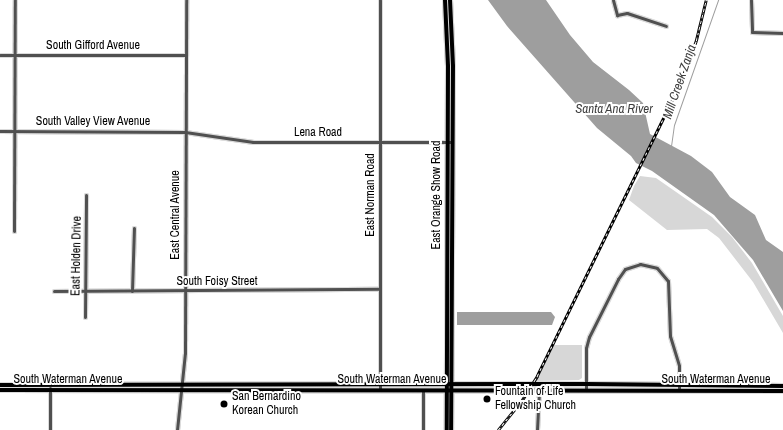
<!DOCTYPE html>
<html>
<head>
<meta charset="utf-8">
<style>
	body { margin:0 }
	#map { position:relative; width:783px; height:430px; overflow:hidden; background:#fff; font-family:"Archivo Narrow",sans-serif }
	div>[style] { position:absolute }
	[style*='--x'] { left:calc(var(--x)*1px); top:calc(var(--y)*1px); width:calc(var(--w)*1px); rotate:calc(var(--a)*1deg) }
	.green>* { inset:0; background:#d7d7d7 }
	.water>* { inset:0; background:#9e9e9e }
	.stream>* { height:1px; margin:-0.5px; padding:0 0.5px; transform-origin:0.5px; border-radius:0.5px; background:#9e9e9e }
	.roads { filter:drop-shadow(1px 0 #dbdbdb) drop-shadow(-1px 0 #dbdbdb) drop-shadow(0 1px #dbdbdb) drop-shadow(0 -1px #dbdbdb) }
	.minor>* { height:3px; margin:-1.5px; padding:0 1.5px; transform-origin:1.5px; border-radius:1.5px; background:#505050 }
	.major>* { height:4px; margin:-2px; padding:0 2px; transform-origin:2px; border-radius:2px; background:#000 }
	.rail>* { height:2.5px; margin-top:-1.25px; transform-origin:0; background:repeating-linear-gradient(90deg,#fff 0 3px,#000 0 6px); box-sizing:border-box; border-block:1px solid #000 }
	.dots>* { width:11px; height:11px; translate:-50% -50%; box-sizing:border-box; border:2px solid #fff; border-radius:50% }
	span { translate:-50% -50%; white-space:nowrap; text-align:center; line-height:1.15; -webkit-text-stroke:4px #fff; paint-order:stroke }
	.street-label { font-size:12px; color:#000 }
	.poi-label { font-size:12px; color:#000 }
	.left { translate:0 -50%; text-align:left }
	.water-label { font-size:13px; color:#3f3f3f; font-style:italic }
</style>
</head>
<body>
<div id="map">
	<div class="green">
		<div style="clip-path:polygon(640px 176px,656px 178px,712px 217px,732px 237px,752px 263px,783px 316px,783px 333px,753px 282px,719px 238px,707px 229px,667px 230px,629px 200px,634px 186px)"></div>
		<div style="clip-path:polygon(554px 345px,582px 345px,582px 378px,579px 380px,536px 381px)"></div>
		<div style="clip-path:polygon(761px 380px,765px 383px,697px 381px)"></div>
	</div>
	<div class="water">
		<div style="clip-path:polygon(488px 0,546px 0,570px 35px,593px 62px,629px 90px,643px 103px,650px 134px,691px 156px,712px 172px,730px 197px,755px 215px,766px 240px,783px 252px,783px 311px,753px 260px,714px 215px,652px 171px,636px 163px,631px 156px,597px 128px,507px 26px)"></div>
		<div style="clip-path:polygon(457px 312px,551px 312px,555px 317px,552px 325px,457px 325px)"></div>
	</div>
	<div class="stream">
		<div style="--x:671;--y:146;--w:21;--a:-82"></div>
		<div style="--x:674;--y:125;--w:133;--a:-70.6"></div>
	</div>
	<div class="roads">
		<div class="minor">
			<div style="--x:380;--y:0;--w:389;--a:90"></div>
			<div style="--x:613;--y:0;--w:16;--a:75"></div>
			<div style="--x:617;--y:15;--w:10;--a:-11"></div>
			<div style="--x:627;--y:13;--w:41;--a:18.4"></div>
			<div style="--x:751;--y:0;--w:32;--a:88"></div>
			<div style="--x:752;--y:32;--w:31;--a:2"></div>
			<div style="--x:0;--y:55;--w:185;--a:0"></div>
			<div style="--x:0;--y:131;--w:185;--a:0.3"></div>
			<div style="--x:185;--y:132;--w:69;--a:8.4"></div>
			<div style="--x:253;--y:142;--w:199;--a:0"></div>
			<div style="--x:14;--y:231;--w:231;--a:-89.8"></div>
			<div style="--x:54;--y:291;--w:326;--a:-0.4"></div>
			<div style="--x:132;--y:291;--w:63;--a:-88.2"></div>
			<div style="--x:85;--y:317;--w:122;--a:-89.5"></div>
			<div style="--x:586;--y:389;--w:41;--a:-90"></div>
			<div style="--x:586;--y:348;--w:11;--a:-75"></div>
			<div style="--x:589;--y:337;--w:65;--a:-63.4"></div>
			<div style="--x:618;--y:279;--w:12;--a:-55"></div>
			<div style="--x:625;--y:269;--w:16;--a:-18"></div>
			<div style="--x:640;--y:264;--w:17;--a:13"></div>
			<div style="--x:657;--y:268;--w:17;--a:50"></div>
			<div style="--x:668;--y:281;--w:55;--a:87.9"></div>
			<div style="--x:670;--y:336;--w:31;--a:73"></div>
			<div style="--x:679;--y:366;--w:24;--a:90"></div>
			<div style="--x:423;--y:390;--w:40;--a:90"></div>
			<div style="--x:50;--y:430;--w:42;--a:-90"></div>
			<div style="--x:177;--y:430;--w:77;--a:-84.1"></div>
			<div style="--x:185;--y:353;--w:353;--a:-89.8"></div>
			<div style="--x:537;--y:430;--w:40;--a:-87.1"></div>
		</div>
		<div class="major">
			<div style="--x:445;--y:0;--w:66;--a:87.4"></div>
			<div style="--x:448;--y:66;--w:364;--a:90.2"></div>
			<div style="--x:450;--y:0;--w:66;--a:87.4"></div>
			<div style="--x:453;--y:66;--w:364;--a:90.3"></div>
			<div style="--x:0;--y:385;--w:587;--a:-0.1"></div>
			<div style="--x:587;--y:384;--w:196;--a:0.6"></div>
			<div style="--x:0;--y:390;--w:783;--a:0.07"></div>
		</div>
	</div>
	<div class="rail">
		<div style="--x:498;--y:430;--w:36;--a:-51"></div>
		<div style="--x:521;--y:402;--w:31;--a:-58"></div>
		<div style="--x:537;--y:376;--w:325;--a:-63.9"></div>
		<div style="--x:680;--y:84;--w:46;--a:-69.6"></div>
		<div style="--x:696;--y:41;--w:42;--a:-76.3"></div>
	</div>
	<div class="dots">
		<div style="left:487px;top:399px;background:#000"></div>
		<div style="left:224px;top:404px;background:#000"></div>
	</div>
	<div class="street-label">
		<span style="left:93px;top:46px">South Gifford Avenue</span>
		<span style="left:93px;top:122px">South Valley View Avenue</span>
		<span style="left:318px;top:133px">Lena Road</span>
		<span style="left:371px;top:195px;rotate:-90deg">East Norman Road</span>
		<span style="left:437px;top:195px;rotate:-90deg">East Orange Show Road</span>
		<span style="left:176px;top:215px;rotate:-90deg">East Central Avenue</span>
		<span style="left:77px;top:256px;rotate:-89deg">East Holden Drive</span>
		<span style="left:217px;top:282px">South Foisy Street</span>
		<span style="left:68px;top:380px">South Waterman Avenue</span>
		<span style="left:392px;top:380px">South Waterman Avenue</span>
		<span style="left:716px;top:380px">South Waterman Avenue</span>
	</div>
	<div class="poi-label">
		<span class="left" style="left:495px;top:399px">Fountain of Life<br>Fellowship Church</span>
		<span class="left" style="left:232px;top:404px">San Bernardino<br>Korean Church</span>
	</div>
	<div class="water-label">
		<span style="left:680px;top:82px;rotate:-71deg">Mill Creek Zanja</span>
		<span style="left:614px;top:109px">Santa Ana River</span>
	</div>
</div>
</body>
</html>
